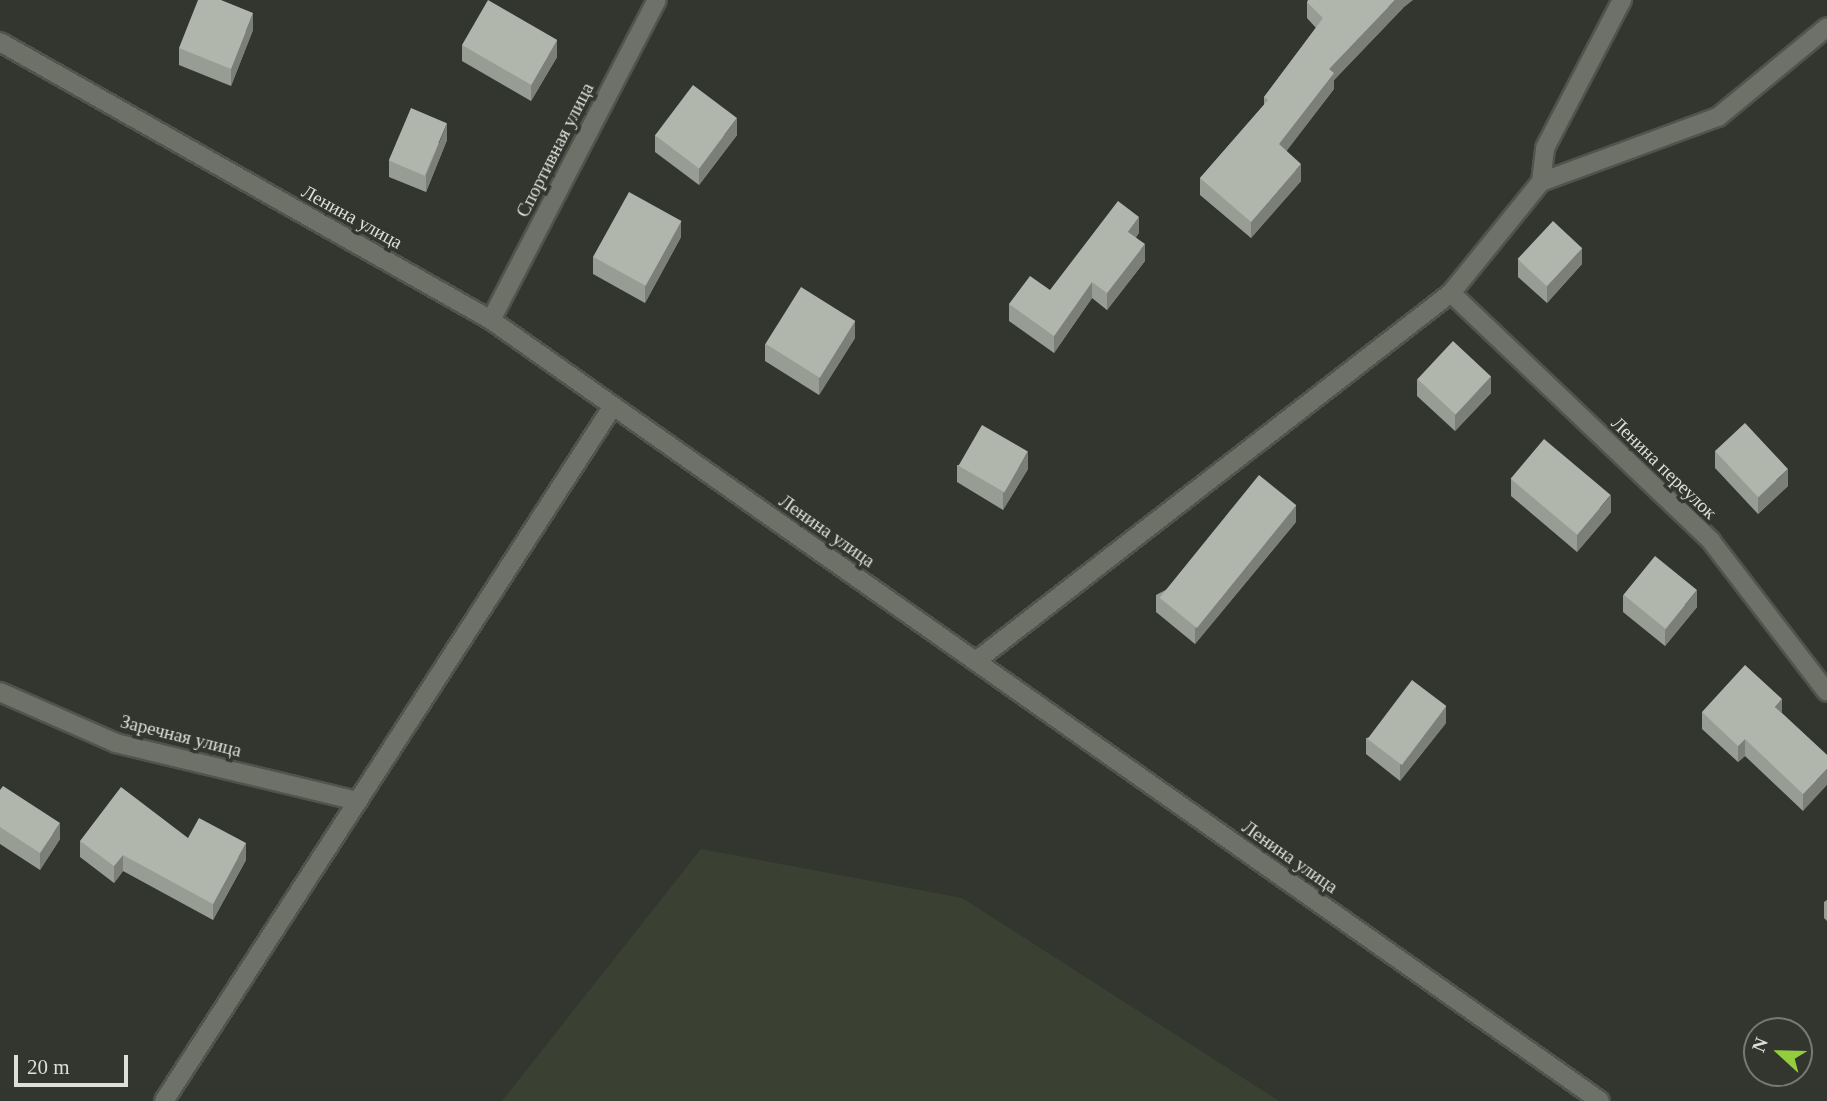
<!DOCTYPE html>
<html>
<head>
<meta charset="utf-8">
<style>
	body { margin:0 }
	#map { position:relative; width:1827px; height:1101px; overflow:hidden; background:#32362e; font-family:"Times New Roman",serif }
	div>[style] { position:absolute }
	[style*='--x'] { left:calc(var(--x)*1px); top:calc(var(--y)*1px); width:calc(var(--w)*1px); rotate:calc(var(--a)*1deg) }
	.built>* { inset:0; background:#3a4132 }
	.roads { filter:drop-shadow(2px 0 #51534d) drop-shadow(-2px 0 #51534d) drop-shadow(0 2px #51534d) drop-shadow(0 -2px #51534d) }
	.minor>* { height:18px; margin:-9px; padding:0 9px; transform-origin:9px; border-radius:9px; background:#6d7168 }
	.wall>* { inset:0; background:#989d94 }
	.shaded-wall>* { inset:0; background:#7c7f78 }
	.building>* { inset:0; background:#b1b6ac; transform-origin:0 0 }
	span { translate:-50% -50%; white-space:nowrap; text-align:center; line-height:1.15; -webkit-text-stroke:7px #32362e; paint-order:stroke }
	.street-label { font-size:19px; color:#dddfda }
	.north { position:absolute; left:1743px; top:1017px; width:70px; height:70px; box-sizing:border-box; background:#32362e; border:2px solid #767a73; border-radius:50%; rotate:292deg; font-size:19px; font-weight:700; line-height:28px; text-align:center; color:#dddfda }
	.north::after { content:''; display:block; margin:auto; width:24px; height:32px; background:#93cd3d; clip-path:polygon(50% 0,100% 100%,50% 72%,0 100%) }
	.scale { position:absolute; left:14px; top:1055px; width:114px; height:32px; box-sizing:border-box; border:4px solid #dddfda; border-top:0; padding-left:9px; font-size:21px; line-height:24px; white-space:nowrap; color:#dddfda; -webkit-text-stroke:5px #32362e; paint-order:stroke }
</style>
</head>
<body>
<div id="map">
	<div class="built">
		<div style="clip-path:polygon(701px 849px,962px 898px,1279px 1101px,502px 1101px)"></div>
	</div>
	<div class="roads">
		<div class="minor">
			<div style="--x:0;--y:42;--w:564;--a:29.52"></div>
			<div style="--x:491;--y:320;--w:1356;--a:35.15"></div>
			<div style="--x:1541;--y:182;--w:34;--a:-83"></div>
			<div style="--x:1545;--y:148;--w:167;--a:-62.5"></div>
			<div style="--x:1451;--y:293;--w:359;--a:43.6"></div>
			<div style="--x:1711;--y:541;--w:190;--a:52.5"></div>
			<div style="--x:491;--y:320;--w:360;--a:-62.6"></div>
			<div style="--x:976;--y:661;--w:601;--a:-37.77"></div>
			<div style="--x:1451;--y:293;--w:143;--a:-51"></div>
			<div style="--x:1541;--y:182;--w:189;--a:-20.2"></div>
			<div style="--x:1718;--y:117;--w:141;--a:-39.5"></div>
			<div style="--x:0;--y:692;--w:127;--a:23.7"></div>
			<div style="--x:116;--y:743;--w:249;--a:13.5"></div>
			<div style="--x:164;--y:1101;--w:827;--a:-57.14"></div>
		</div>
	</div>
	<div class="wall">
		<div style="clip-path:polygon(1307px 2px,1403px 8px,1334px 80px,1334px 89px,1286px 151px,1301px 181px,1251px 238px,1200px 195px,1200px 178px,1264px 105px,1264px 97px,1316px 28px,1307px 18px)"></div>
		<div style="clip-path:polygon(253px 30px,231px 86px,179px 65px,179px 48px)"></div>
		<div style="clip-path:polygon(462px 45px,557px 57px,531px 101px,462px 61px)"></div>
		<div style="clip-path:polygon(655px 135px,737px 135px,699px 185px,655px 152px)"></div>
		<div style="clip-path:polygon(447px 140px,426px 192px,389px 177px,389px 161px)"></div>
		<div style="clip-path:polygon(1139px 233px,1136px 237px,1145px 261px,1107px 310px,1092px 298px,1054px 353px,1009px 321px,1009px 304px,1050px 290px)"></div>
		<div style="clip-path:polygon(681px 237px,645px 303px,593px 274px,593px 257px)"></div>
		<div style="clip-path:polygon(1518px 260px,1582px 264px,1547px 303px,1518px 277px)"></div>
		<div style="clip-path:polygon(855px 338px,819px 395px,765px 361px,765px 344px)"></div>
		<div style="clip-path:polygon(1417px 379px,1491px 393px,1455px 431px,1417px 396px)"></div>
		<div style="clip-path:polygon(1715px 451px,1788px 486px,1758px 514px,1715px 468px)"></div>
		<div style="clip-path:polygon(957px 465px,1028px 469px,1003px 510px,957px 482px)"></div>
		<div style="clip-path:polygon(1511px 479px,1611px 512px,1577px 552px,1511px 496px)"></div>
		<div style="clip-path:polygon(1296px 522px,1195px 644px,1156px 612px,1156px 595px)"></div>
		<div style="clip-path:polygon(1623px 595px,1697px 607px,1665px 646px,1623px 612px)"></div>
		<div style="clip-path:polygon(1702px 712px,1782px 713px,1827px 755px,1803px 811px,1745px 756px,1738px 762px,1702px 729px)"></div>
		<div style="clip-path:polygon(1446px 723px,1400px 781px,1366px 754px,1366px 738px)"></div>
		<div style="clip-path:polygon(0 790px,60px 839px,40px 870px,0 844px)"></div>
		<div style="clip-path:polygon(188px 838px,246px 860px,213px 920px,123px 871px,114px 883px,80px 857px,80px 841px)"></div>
		<div style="clip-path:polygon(1827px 900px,1827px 921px,1824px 918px,1824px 902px)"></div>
	</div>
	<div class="shaded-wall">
		<div style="clip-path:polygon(1395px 0,1413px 0,1403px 8px,1334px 80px,1334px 89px,1279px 161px,1279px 144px,1329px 69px)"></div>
		<div style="clip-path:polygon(253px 13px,253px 30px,231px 86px,231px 69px)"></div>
		<div style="clip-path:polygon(557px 40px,557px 57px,531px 101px,531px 85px)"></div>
		<div style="clip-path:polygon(737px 118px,737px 135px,699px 185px,699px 169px)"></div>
		<div style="clip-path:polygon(447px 123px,447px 140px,426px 192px,426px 175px)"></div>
		<div style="clip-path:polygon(1301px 164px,1301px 181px,1251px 238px,1251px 222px)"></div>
		<div style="clip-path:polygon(1139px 217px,1139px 233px,1128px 248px,1128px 232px)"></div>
		<div style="clip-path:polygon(681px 221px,681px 237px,645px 303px,645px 286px)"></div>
		<div style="clip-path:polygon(1145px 244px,1145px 261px,1107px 310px,1107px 293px)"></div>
		<div style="clip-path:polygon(1582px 248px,1582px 264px,1547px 303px,1547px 286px)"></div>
		<div style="clip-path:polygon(1092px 282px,1092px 298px,1054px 353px,1054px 336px)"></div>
		<div style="clip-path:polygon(855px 321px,855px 338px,819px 395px,819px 378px)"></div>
		<div style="clip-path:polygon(1491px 376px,1491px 393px,1455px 431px,1455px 415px)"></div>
		<div style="clip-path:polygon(1028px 452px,1028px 469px,1003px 510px,1003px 493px)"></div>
		<div style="clip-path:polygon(1788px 469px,1788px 486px,1758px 514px,1758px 498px)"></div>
		<div style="clip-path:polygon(1611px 495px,1611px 512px,1577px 552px,1577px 535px)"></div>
		<div style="clip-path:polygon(1296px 505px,1296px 522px,1195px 644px,1195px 628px)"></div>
		<div style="clip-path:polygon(1697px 590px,1697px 607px,1665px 646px,1665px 630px)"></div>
		<div style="clip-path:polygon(1782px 699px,1782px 715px,1775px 707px)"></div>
		<div style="clip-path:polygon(1446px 706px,1446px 723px,1400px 781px,1400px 764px)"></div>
		<div style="clip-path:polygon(1745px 739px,1745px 756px,1738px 762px,1738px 746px)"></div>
		<div style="clip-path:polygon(1827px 769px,1827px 785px,1803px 811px,1803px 794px)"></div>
		<div style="clip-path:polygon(60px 823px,60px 839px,40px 870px,40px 853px)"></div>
		<div style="clip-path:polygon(246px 843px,246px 860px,213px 920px,213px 904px)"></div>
		<div style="clip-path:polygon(123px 855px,123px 871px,114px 883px,114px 866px)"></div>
	</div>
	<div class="building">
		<div style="clip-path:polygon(198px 0,221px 0,253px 13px,231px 69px,179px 48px)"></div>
		<div style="left:488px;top:0;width:80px;height:52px;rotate:30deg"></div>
		<div style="clip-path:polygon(1308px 0,1395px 0,1329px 69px,1334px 73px,1279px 144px,1301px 164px,1251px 222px,1200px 178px,1268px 100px,1264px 97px,1323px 18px,1307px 2px)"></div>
		<div style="left:693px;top:85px;width:55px;height:63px;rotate:37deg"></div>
		<div style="left:411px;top:108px;width:39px;height:57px;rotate:23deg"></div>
		<div style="left:629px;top:192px;width:60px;height:74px;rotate:29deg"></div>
		<div style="clip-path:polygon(1118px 201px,1139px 217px,1128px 232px,1145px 244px,1107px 293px,1092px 282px,1054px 336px,1009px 304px,1030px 276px,1050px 290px)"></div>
		<div style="left:1553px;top:221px;width:40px;height:52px;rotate:43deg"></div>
		<div style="left:801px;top:287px;width:64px;height:67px;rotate:32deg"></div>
		<div style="left:1453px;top:341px;width:52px;height:52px;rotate:43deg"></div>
		<div style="left:1745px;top:423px;width:63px;height:41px;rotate:47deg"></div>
		<div style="left:982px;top:425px;width:53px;height:47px;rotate:30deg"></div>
		<div style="left:1544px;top:439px;width:87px;height:52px;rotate:40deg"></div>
		<div style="left:1259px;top:475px;width:48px;height:158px;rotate:39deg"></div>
		<div style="left:1655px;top:556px;width:54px;height:50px;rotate:39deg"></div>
		<div style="clip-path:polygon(1745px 665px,1782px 699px,1775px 707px,1827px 755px,1827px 769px,1803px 794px,1745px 739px,1738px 746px,1702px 712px)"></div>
		<div style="left:1412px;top:680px;width:43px;height:74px;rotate:37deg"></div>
		<div style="clip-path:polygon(3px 786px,60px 823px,40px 853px,0 827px,0 790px)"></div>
		<div style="clip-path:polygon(121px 787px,188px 838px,199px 818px,246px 843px,213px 904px,123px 855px,114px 866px,80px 841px)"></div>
	</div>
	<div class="street-label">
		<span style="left:555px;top:150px;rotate:-63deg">Спортивная улица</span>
		<span style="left:352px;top:217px;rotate:29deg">Ленина улица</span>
		<span style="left:1664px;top:468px;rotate:44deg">Ленина переулок</span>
		<span style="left:827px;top:531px;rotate:35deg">Ленина улица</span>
		<span style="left:181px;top:736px;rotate:14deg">Заречная улица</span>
		<span style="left:1290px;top:857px;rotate:35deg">Ленина улица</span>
	</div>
	<div class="north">N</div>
	<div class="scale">20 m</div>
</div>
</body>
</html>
